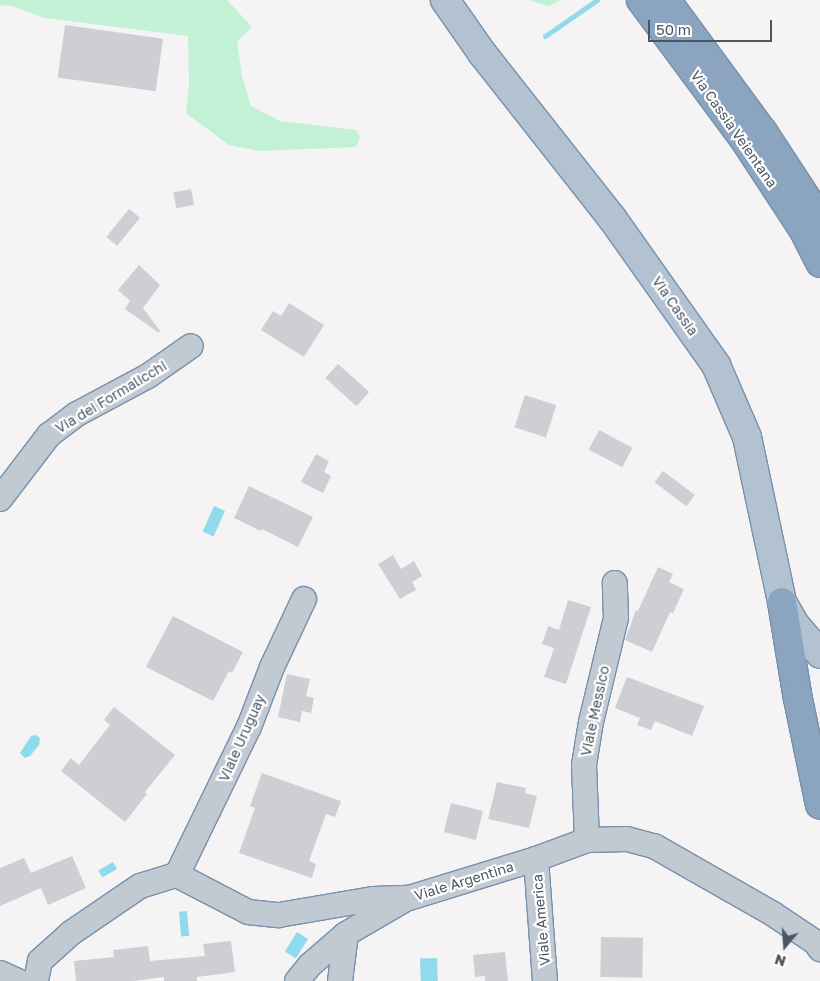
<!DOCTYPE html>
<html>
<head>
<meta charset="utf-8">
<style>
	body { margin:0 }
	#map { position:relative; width:820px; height:981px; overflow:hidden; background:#f5f3f3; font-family:"Golos Text",sans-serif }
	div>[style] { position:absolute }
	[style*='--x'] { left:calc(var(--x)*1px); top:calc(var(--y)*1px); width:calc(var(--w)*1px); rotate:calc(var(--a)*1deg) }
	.green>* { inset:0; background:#c3f1d5 }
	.water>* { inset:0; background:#90daee; transform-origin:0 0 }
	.stream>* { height:5px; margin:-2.5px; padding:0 2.5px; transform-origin:2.5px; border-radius:2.5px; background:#90daee }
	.building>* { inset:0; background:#cdcfd5; transform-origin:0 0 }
	.roads { filter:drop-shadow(1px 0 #7690ad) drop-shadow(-1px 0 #7690ad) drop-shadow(0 1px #7690ad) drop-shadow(0 -1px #7690ad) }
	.minor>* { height:24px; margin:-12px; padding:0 12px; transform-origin:12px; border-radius:12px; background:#c1cad2 }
	.major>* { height:28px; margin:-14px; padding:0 14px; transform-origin:14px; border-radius:14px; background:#b3c2d1 }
	.highway>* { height:28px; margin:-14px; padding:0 14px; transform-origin:14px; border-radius:14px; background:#8ba5c1 }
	span { translate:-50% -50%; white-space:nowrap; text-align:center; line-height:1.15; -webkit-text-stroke:4.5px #fff; paint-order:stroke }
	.street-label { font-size:14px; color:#4a5661 }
	.north { position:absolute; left:760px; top:921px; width:50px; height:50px; -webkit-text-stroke:4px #fff; paint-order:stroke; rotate:198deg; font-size:14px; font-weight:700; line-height:20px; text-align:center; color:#4a5661 }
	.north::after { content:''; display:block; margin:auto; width:18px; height:22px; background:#4a5661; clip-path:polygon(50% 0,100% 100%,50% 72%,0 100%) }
	.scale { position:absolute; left:648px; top:20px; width:124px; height:22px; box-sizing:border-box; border:2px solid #4a5661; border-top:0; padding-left:6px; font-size:15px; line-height:18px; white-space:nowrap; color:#4a5661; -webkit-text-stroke:4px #fff; paint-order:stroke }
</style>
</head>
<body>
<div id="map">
	<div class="green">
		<div style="clip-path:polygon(0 0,227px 0,252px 27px,237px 42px,242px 76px,251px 106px,280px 121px,356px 130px,360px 138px,356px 147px,259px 151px,229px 145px,186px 113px,189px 84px,188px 36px,45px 18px,8px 5px,0 6px)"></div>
		<div style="clip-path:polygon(528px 0,561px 0,548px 6px)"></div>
	</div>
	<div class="water">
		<div style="left:214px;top:506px;width:12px;height:28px;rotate:24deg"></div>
		<div style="clip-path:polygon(36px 735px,40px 738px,39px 745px,30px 756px,25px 758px,20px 753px,31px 736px)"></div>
		<div style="left:113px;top:862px;width:8px;height:17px;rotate:60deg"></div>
		<div style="left:187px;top:911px;width:25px;height:8px;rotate:85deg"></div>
		<div style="left:297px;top:932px;width:13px;height:23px;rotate:32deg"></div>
		<div style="left:437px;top:958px;width:23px;height:17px;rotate:88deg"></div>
	</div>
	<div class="stream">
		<div style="--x:545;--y:36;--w:63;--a:-34.7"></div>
	</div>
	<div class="building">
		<div style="left:65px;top:25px;width:99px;height:53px;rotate:8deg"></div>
		<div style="left:191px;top:189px;width:16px;height:18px;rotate:79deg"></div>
		<div style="left:129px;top:209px;width:14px;height:36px;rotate:39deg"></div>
		<div style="clip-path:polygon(139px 265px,160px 285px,143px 308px,160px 331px,159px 333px,125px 309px,130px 301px,118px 290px)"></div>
		<div style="clip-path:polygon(289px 303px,324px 325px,304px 357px,261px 330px,273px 311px,281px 316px)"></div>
		<div style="left:338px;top:364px;width:42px;height:19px;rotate:42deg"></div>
		<div style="left:525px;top:395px;width:33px;height:34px;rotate:18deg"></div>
		<div style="left:599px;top:430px;width:38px;height:22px;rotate:28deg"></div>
		<div style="clip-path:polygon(316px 454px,329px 461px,324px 472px,331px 476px,323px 493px,301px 482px)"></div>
		<div style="left:663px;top:471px;width:40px;height:14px;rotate:37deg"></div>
		<div style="clip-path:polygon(249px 486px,313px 517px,298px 547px,262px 529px,261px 531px,234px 518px)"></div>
		<div style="clip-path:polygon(393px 555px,401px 569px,414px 561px,422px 576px,412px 582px,416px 590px,400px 599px,378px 564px)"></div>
		<div style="clip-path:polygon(658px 567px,673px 574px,669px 582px,684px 589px,673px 613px,670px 612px,652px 652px,625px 640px,636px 610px,638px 611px)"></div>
		<div style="clip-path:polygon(568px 600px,591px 607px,566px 684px,544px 677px,554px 648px,542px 644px,548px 626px,559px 630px)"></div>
		<div style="clip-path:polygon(173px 616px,243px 652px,232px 673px,229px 671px,213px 701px,146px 667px)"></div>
		<div style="clip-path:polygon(287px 674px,310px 679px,306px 696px,314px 698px,311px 713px,302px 711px,300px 722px,278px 717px)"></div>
		<div style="clip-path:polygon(627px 677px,704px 706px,692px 736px,655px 721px,651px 730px,637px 725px,640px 718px,615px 708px)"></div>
		<div style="clip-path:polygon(114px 707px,175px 755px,145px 792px,147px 794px,125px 822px,61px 771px,71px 758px,79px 765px,110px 725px,104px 720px)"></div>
		<div style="clip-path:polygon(262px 773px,341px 801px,335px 817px,326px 814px,309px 861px,316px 864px,312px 878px,239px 853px,255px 808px,250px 806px)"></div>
		<div style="clip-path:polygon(497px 782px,526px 788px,525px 793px,537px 796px,529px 828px,488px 819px)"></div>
		<div style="left:451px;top:803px;width:33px;height:30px;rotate:14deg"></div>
		<div style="clip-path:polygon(72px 856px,86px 888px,48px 905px,41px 888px,0 906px,0 868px,24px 858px,31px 873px)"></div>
		<div style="left:601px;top:937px;width:42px;height:40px;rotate:1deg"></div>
		<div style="clip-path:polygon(231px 941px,235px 972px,197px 977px,197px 981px,164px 981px,164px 977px,134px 981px,76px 981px,74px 961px,114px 957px,113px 950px,148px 946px,150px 961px,205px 956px,203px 944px)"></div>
		<div style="clip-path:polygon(505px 952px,508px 981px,485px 981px,485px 976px,475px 977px,473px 955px)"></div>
	</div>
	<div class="roads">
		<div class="minor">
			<div style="--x:0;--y:499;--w:81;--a:-52.6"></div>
			<div style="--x:49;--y:435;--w:35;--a:-37"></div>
			<div style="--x:77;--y:414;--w:81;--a:-28.2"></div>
			<div style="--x:148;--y:376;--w:52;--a:-34.9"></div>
			<div style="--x:587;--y:840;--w:75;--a:-92.3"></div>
			<div style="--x:584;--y:765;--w:44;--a:-80.8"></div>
			<div style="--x:591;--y:722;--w:107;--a:-76.5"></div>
			<div style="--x:616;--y:618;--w:35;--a:-92"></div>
			<div style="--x:536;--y:859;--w:122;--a:85.8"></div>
			<div style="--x:177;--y:875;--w:165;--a:-64.1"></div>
			<div style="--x:249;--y:727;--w:64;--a:-69"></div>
			<div style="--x:272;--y:667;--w:75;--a:-64.8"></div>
			<div style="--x:0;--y:973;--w:20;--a:24"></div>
			<div style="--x:36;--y:981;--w:20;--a:-79"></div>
			<div style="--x:40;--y:961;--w:42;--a:-42.1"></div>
			<div style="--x:71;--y:933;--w:83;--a:-34.3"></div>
			<div style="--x:140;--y:886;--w:39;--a:-17"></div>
			<div style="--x:177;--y:875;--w:80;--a:27.5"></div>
			<div style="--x:248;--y:912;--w:31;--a:6"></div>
			<div style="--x:279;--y:915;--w:95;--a:-9.7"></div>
			<div style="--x:373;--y:899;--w:36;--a:-2"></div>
			<div style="--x:409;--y:898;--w:133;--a:-17.1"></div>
			<div style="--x:536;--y:859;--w:54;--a:-20.4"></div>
			<div style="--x:587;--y:840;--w:40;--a:-1.4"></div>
			<div style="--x:627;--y:839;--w:28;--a:15"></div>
			<div style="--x:654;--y:846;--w:137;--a:29.7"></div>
			<div style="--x:773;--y:914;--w:50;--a:33.7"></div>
			<div style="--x:815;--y:942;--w:9;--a:54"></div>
			<div style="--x:297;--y:981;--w:21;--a:-51"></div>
			<div style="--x:310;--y:965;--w:48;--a:-40.7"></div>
			<div style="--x:346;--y:934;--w:67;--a:-30.4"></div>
			<div style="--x:340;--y:981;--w:47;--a:-82.7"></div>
		</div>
		<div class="major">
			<div style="--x:445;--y:0;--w:65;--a:55.1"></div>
			<div style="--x:482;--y:53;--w:210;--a:51.8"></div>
			<div style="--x:612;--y:218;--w:180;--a:54.7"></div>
			<div style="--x:716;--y:365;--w:78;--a:66.7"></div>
			<div style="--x:747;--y:437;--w:169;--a:78"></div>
			<div style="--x:782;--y:602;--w:28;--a:60"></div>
			<div style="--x:796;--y:626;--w:37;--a:49"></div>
		</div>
		<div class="highway">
			<div style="--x:641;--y:0;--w:177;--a:53.5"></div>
			<div style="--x:746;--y:142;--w:104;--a:56.8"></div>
			<div style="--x:803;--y:229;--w:38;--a:63"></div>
			<div style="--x:666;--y:0;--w:164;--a:53.7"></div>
			<div style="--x:763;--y:132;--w:104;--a:56.8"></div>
			<div style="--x:782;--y:602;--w:93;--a:80.7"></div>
			<div style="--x:797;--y:694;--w:113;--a:78.3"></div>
		</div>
	</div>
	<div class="street-label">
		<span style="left:734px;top:129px;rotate:55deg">Via Cassia Veientana</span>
		<span style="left:675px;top:306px;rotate:55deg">Via Cassia</span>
		<span style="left:111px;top:397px;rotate:-31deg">Via dei Formalicchi</span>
		<span style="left:595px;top:711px;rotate:-78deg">Viale Messico</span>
		<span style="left:242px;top:738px;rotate:-66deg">Viale Uruguay</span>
		<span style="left:464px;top:881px;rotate:-17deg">Viale Argentina</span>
		<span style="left:541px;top:920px;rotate:-95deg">Viale America</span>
	</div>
	<div class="north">N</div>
	<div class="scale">50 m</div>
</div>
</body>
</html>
